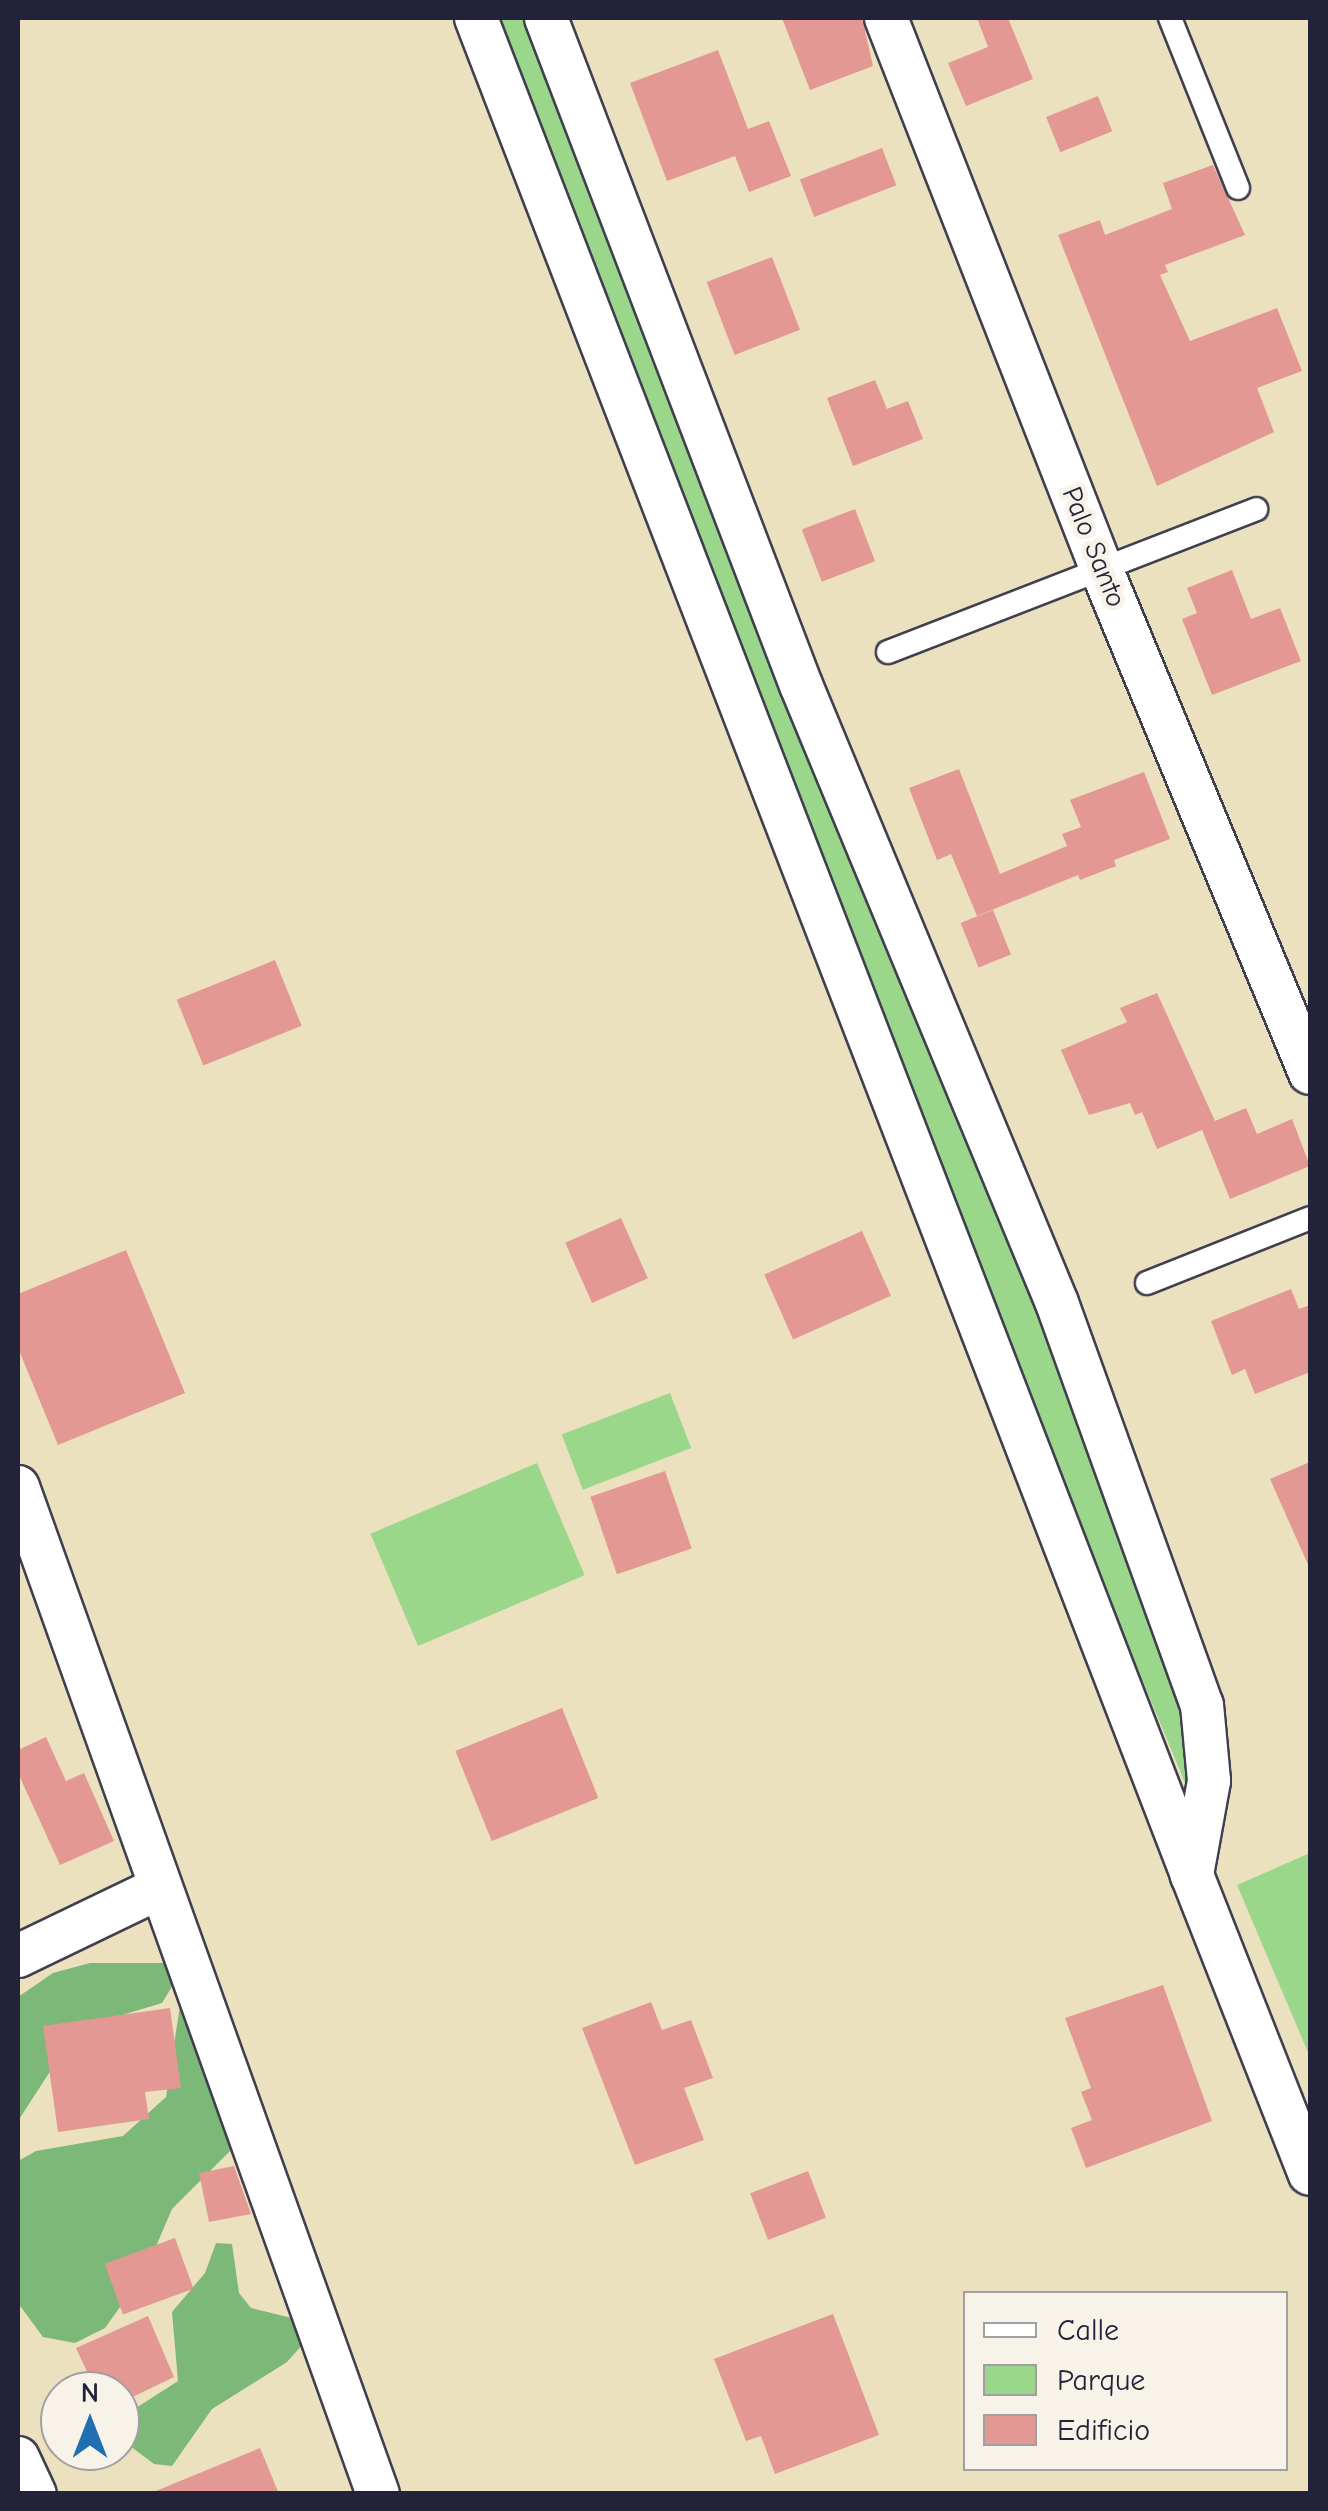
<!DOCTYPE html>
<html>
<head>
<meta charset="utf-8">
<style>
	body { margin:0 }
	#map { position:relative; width:1328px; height:2511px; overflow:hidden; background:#ebe1bf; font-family:"Comic Neue",sans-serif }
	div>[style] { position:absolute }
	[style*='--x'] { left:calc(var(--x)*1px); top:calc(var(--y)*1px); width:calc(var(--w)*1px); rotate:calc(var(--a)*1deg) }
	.green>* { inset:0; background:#9bd78b; transform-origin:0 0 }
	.forest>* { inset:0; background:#7cb877 }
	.building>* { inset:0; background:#e39893; transform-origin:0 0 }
	.roads { filter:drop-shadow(2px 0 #403f4f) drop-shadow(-2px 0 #403f4f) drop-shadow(0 2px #403f4f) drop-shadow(0 -2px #403f4f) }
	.service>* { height:22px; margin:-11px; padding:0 11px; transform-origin:11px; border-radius:11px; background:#fff }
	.minor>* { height:42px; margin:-21px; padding:0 21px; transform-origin:21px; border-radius:21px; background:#fff }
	span { translate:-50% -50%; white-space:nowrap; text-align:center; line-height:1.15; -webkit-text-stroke:10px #f7f3e8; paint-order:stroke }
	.street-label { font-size:28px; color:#22223b }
	.frame { position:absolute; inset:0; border:20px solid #22223b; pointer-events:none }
	.legend { position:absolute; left:963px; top:2291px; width:325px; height:180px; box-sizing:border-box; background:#f7f3e8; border:2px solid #a29fa3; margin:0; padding:12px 18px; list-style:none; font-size:30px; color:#22223b }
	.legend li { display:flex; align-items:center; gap:20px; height:50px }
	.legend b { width:50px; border:2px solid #a29fa3 }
	.north { position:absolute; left:40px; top:2371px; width:100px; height:100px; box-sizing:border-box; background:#f7f3e8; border:2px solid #a29fa3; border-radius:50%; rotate:0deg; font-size:28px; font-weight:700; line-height:40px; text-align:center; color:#22223b }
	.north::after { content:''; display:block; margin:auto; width:35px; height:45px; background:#1f6fb2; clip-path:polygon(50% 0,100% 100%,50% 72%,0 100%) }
</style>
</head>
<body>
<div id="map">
	<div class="green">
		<div style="clip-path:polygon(480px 18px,526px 18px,1044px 1323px,1189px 1708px,1188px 1790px,1001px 1340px)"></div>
		<div style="left:670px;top:1393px;width:59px;height:116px;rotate:69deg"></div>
		<div style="left:537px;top:1463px;width:122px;height:181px;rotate:67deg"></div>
		<div style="clip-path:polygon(1310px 1853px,1310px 2057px,1237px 1885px)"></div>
	</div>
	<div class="forest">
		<div style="clip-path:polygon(90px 1963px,165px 1963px,179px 1975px,162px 2003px,96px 2023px,53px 2067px,18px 2121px,18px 1997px,53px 1973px)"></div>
		<div style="clip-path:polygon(181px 1999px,245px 2136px,172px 2209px,145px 2272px,105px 2328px,75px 2343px,43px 2337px,18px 2303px,18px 2161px,36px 2151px,123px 2136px,166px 2097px)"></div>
		<div style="clip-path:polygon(216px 2243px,232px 2244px,239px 2293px,251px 2308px,304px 2321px,310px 2336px,287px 2362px,212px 2409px,172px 2466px,154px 2464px,126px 2443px,126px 2425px,133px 2410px,178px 2381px,172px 2312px,205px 2273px)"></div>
	</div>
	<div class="building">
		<div style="clip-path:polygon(782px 18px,862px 18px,873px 66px,810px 90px)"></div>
		<div style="clip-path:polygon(977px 18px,1008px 18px,1033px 79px,966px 106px,948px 63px,988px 47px)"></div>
		<div style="clip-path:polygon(718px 50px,748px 129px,769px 121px,791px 176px,749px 192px,735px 156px,667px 181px,630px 83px)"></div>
		<div style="left:1098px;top:96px;width:38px;height:56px;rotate:68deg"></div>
		<div style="left:882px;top:148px;width:40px;height:88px;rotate:69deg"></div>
		<div style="clip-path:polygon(1213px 165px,1245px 235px,1165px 265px,1168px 272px,1160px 275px,1190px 341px,1277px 308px,1302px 371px,1257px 388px,1274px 432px,1157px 486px,1058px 235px,1100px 220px,1105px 235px,1172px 209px,1163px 183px)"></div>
		<div style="left:772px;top:257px;width:78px;height:70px;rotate:69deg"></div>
		<div style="clip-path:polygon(875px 380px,887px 409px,908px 401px,923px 439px,853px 466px,827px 398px)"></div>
		<div style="left:855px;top:509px;width:56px;height:57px;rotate:69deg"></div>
		<div style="clip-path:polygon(1232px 570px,1251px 619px,1280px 608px,1301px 661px,1212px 695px,1182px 619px,1197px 613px,1187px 588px)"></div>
		<div style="clip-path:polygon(959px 769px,1000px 874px,1067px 846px,1062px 834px,1081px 827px,1070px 800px,1144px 772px,1170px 839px,1114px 860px,1116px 866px,1080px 880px,1078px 875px,977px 916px,951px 854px,937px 860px,909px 788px)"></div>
		<div style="left:993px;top:910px;width:48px;height:35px;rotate:68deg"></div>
		<div style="left:275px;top:960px;width:71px;height:106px;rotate:68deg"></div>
		<div style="clip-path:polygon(1157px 993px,1215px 1121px,1246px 1108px,1257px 1134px,1292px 1119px,1310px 1166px,1230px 1199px,1202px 1130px,1157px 1149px,1142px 1112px,1135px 1115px,1130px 1103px,1089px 1115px,1061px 1050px,1127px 1022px,1120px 1008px)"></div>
		<div style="left:621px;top:1218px;width:66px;height:61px;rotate:66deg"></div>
		<div style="left:862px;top:1231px;width:71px;height:107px;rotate:66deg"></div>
		<div style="clip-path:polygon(126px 1250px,185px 1393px,58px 1445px,18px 1348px,18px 1294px)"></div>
		<div style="clip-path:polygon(1291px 1289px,1299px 1309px,1310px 1305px,1310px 1372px,1255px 1394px,1245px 1369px,1232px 1375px,1211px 1321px)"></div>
		<div style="clip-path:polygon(1310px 1462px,1310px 1569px,1270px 1479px)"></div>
		<div style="left:665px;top:1471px;width:82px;height:79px;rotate:71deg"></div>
		<div style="left:562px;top:1708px;width:97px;height:115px;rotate:68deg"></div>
		<div style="clip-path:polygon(46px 1737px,66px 1781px,84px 1773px,114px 1841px,60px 1865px,18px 1773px,18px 1750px)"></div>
		<div style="clip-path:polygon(1163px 1985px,1212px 2121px,1086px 2168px,1071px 2128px,1092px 2120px,1081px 2092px,1091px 2088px,1065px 2018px)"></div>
		<div style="clip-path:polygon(651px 2002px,662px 2030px,691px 2020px,713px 2078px,684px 2088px,704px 2140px,635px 2165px,582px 2028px)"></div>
		<div style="clip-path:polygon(170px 2008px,181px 2088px,145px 2092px,149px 2119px,58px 2132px,43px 2026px)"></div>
		<div style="clip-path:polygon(234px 2166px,251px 2214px,209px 2222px,199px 2173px)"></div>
		<div style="left:808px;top:2171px;width:50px;height:62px;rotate:69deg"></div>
		<div style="left:175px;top:2238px;width:54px;height:75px;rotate:70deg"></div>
		<div style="clip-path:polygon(833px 2314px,879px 2435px,775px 2474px,761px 2436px,746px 2441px,714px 2359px)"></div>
		<div style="clip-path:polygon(148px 2316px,174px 2377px,120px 2403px,120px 2391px,96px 2391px,76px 2348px)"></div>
		<div style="clip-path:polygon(260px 2448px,279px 2494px,151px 2494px,151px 2493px)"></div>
	</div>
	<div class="roads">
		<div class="service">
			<div style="--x:1170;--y:18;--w:183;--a:68.2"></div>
			<div style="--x:888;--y:652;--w:395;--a:-21.2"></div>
			<div style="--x:1147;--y:1283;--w:175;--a:-21.7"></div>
		</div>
		<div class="minor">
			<div style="--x:476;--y:18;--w:1990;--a:68.91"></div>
			<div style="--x:546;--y:18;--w:714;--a:69.08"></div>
			<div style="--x:801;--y:685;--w:669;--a:67.5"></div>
			<div style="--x:1057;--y:1303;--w:427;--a:70.2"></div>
			<div style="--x:1202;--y:1705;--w:76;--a:84.7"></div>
			<div style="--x:1209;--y:1781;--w:96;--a:100.3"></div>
			<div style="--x:1192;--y:1875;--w:321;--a:68.5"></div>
			<div style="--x:886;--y:18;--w:596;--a:68.64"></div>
			<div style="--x:1103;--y:573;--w:541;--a:67.51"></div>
			<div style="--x:18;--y:1487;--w:1069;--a:70.33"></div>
			<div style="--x:18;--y:1956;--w:157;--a:-25.7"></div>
			<div style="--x:18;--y:2458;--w:40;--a:65"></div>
		</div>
	</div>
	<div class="street-label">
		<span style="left:1094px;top:547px;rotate:68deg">Palo Santo</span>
	</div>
	<div class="frame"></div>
	<ul class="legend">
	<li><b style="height:12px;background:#fff"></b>Calle</li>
	<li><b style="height:28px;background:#9bd78b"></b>Parque</li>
	<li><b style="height:28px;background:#e39893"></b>Edificio</li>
	</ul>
	<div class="north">N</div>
</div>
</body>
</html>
